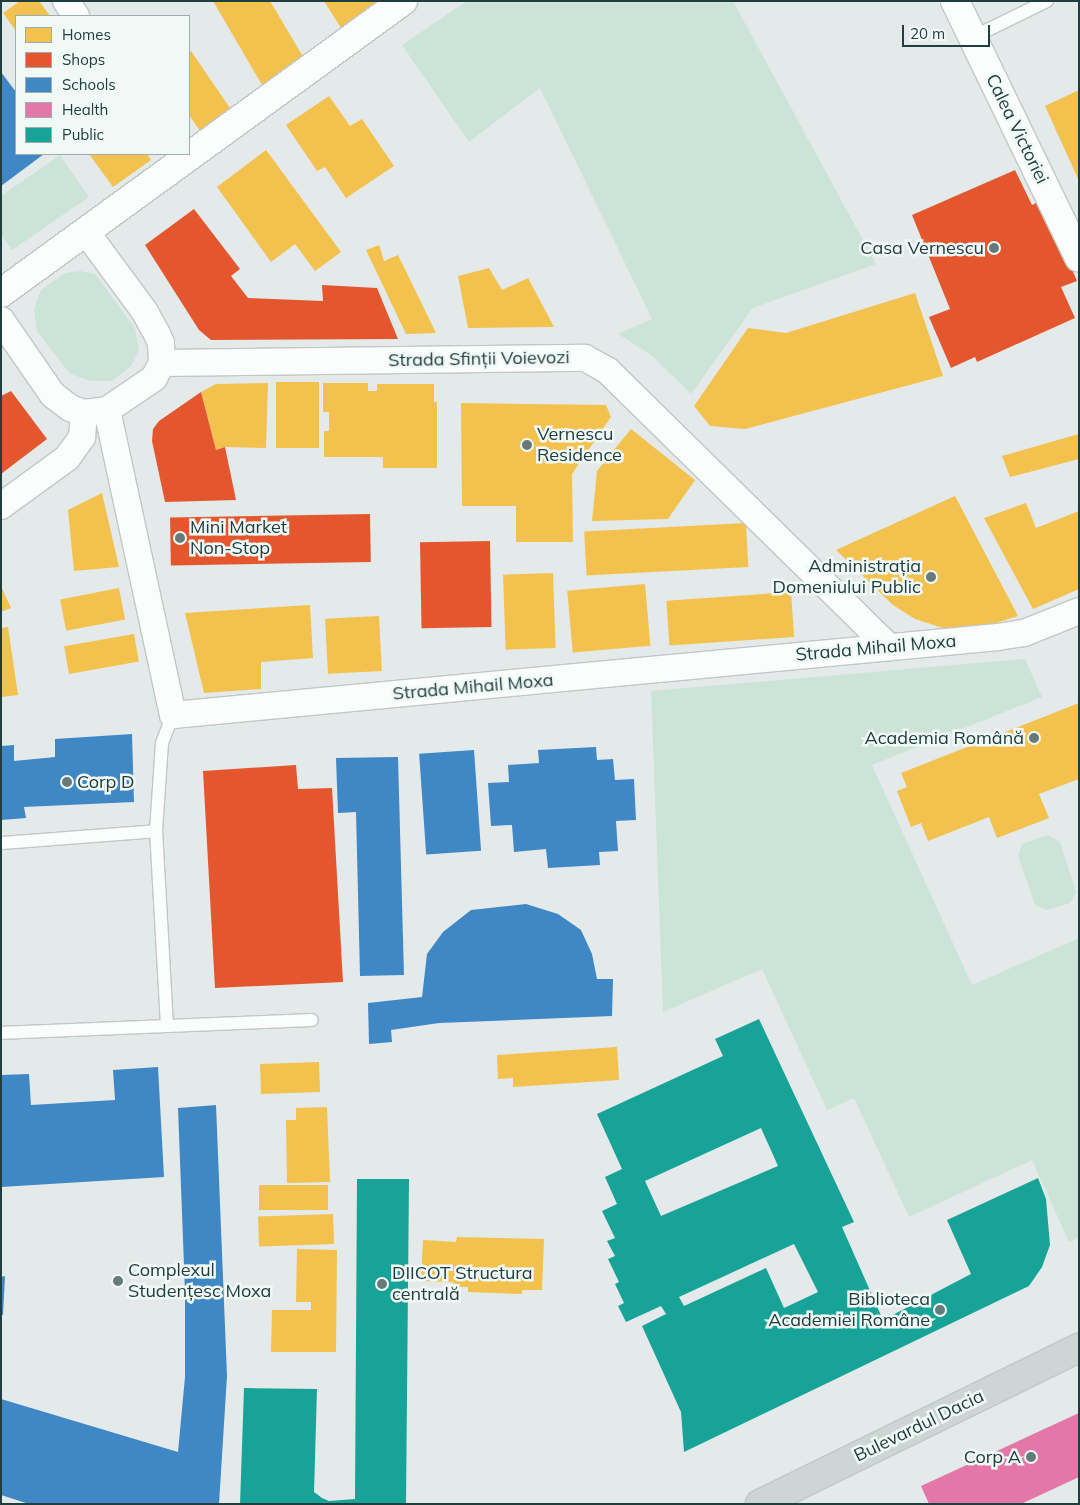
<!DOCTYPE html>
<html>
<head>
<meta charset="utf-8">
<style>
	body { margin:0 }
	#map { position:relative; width:1080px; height:1505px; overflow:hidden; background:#e4eae9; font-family:Mulish,sans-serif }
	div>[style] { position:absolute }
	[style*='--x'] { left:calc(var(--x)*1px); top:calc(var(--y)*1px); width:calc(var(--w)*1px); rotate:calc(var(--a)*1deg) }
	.green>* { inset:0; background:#cce4d8 }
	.homes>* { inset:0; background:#f2c14e; transform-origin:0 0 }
	.shops>* { inset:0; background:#e4572e; transform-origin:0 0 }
	.schools>* { inset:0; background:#3f88c5; transform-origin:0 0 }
	.health>* { inset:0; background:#e377a8 }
	.public>* { inset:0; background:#17a398 }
	.roads { filter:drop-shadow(1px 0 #c1c7c6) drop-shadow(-1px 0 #c1c7c6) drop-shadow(0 1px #c1c7c6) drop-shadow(0 -1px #c1c7c6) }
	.lane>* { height:12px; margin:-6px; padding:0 6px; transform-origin:6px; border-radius:6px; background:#fbfcfc }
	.street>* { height:26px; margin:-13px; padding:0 13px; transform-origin:13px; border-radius:13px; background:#fbfcfc }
	.secondary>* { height:28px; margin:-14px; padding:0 14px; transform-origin:14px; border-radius:14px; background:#fbfcfc }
	.primary>* { height:28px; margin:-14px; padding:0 14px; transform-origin:14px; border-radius:14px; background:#cdd6d5 }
	.dots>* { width:14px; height:14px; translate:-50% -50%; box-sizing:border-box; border:2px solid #f1f9f7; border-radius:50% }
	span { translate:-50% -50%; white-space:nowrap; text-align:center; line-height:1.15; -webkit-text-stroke:5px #f1f9f7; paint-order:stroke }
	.street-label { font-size:18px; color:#203e3d }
	.poi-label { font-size:18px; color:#203e3d }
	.right { translate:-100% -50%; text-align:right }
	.left { translate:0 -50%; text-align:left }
	.frame { position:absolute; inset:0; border:2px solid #203e3d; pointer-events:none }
	.legend { position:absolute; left:15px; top:15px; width:175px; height:140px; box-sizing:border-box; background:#f1f9f7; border:1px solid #9daead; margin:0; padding:6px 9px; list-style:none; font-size:15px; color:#203e3d }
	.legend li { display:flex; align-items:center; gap:10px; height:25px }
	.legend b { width:25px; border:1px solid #9daead }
	.scale { position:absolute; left:902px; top:25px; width:88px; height:22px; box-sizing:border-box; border:2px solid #203e3d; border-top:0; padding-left:6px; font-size:15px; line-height:18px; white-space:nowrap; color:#203e3d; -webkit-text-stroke:4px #f1f9f7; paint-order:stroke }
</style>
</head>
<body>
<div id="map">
	<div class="green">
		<div style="clip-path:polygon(467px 1px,733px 1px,876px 264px,753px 308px,691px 394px,651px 355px,618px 334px,652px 319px,540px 88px,469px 142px,402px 45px)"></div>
		<div style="clip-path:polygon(60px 155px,89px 197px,12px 250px,1px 235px,1px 196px)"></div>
		<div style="clip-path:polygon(80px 271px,95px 274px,135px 328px,139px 350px,131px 366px,112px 381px,91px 381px,70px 374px,37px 331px,34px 309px,41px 290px,65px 273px)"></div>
		<div style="clip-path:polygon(1025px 659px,1042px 697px,872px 765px,972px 985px,1079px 938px,1079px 1238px,1069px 1242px,1032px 1160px,909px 1217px,854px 1098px,827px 1110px,762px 969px,663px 1012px,651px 691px)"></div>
		<div style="clip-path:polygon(1048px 835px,1060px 842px,1076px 892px,1070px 903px,1047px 910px,1035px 905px,1018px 856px,1022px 844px)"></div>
	</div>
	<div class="homes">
		<div style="clip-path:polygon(20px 1px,39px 1px,50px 16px,16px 16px,16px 31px,3px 13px)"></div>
		<div style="clip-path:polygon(213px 1px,270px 1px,305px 60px,262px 85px)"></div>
		<div style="clip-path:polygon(324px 1px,382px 1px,341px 28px)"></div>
		<div style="clip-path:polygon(191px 51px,234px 114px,203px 135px,189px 115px,189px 53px)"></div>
		<div style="clip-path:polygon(1079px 90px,1079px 181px,1045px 106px)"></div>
		<div style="clip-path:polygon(329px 96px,350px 126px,362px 119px,394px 166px,346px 198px,325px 167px,317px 171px,286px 125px)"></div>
		<div style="clip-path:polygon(266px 150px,341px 252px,315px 271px,295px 244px,271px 262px,217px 187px)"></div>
		<div style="clip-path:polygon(89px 154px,147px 154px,151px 160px,113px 187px)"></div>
		<div style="clip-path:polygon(379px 245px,384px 261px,398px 255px,436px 333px,406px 334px,366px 250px)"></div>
		<div style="clip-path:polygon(489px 268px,502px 290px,528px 278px,554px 327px,468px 328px,458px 276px)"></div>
		<div style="clip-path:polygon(915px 293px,943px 376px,745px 429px,710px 426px,694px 406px,748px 328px,786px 333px)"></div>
		<div style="left:319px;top:382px;width:66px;height:43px;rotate:90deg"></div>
		<div style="clip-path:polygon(268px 383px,266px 448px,225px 447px,216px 450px,201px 392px,216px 384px)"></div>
		<div style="clip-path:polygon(323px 383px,368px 383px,368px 391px,377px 391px,377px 384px,434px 384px,434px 402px,437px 402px,437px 468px,383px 468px,383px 457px,324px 457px,324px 431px,329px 431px,329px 412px,323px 412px)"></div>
		<div style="clip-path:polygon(461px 403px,606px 405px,611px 417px,572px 474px,573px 542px,516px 542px,516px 506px,462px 506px)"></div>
		<div style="clip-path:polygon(631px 429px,695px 480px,668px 519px,592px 521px,597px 471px)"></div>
		<div style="clip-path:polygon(1079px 434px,1079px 459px,1010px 477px,1002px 456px)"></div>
		<div style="clip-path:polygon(102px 493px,119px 567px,74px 571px,68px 510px)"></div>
		<div style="clip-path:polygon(955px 496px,1018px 616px,980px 628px,943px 628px,915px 619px,893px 605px,836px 550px)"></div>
		<div style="clip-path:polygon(1026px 503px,1036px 528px,1079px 511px,1079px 589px,1033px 609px,984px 518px)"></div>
		<div style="left:746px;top:523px;width:44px;height:162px;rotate:87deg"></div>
		<div style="left:553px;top:573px;width:75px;height:50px;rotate:88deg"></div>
		<div style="left:645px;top:584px;width:62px;height:78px;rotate:85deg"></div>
		<div style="clip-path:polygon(1px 586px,11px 608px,1px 612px)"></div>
		<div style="left:119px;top:588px;width:32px;height:60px;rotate:79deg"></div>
		<div style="left:791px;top:592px;width:45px;height:125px;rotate:86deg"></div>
		<div style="clip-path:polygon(310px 605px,313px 658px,261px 662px,261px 689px,204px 693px,185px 613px)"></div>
		<div style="left:379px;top:616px;width:55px;height:54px;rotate:87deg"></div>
		<div style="clip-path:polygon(8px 627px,18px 695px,1px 697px,1px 628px)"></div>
		<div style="left:134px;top:634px;width:28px;height:71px;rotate:80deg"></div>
		<div style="clip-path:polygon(1079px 703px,1079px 779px,1039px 794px,1049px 818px,997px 838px,989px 817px,928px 841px,921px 823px,911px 827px,897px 791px,907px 787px,901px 773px)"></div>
		<div style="clip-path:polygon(617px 1047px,619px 1080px,513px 1087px,513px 1078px,498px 1079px,497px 1055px)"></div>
		<div style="left:319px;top:1062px;width:30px;height:59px;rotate:88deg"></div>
		<div style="clip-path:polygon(327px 1107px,330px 1182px,287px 1183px,286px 1120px,296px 1120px,296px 1108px)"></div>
		<div style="left:259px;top:1185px;width:69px;height:25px"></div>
		<div style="left:333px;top:1214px;width:30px;height:75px;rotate:88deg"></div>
		<div style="clip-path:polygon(457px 1237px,544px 1239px,542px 1290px,522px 1290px,522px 1294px,468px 1292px,468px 1287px,452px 1287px,453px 1282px,421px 1281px,423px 1240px,456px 1242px)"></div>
		<div style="clip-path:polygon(297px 1249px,337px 1250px,336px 1352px,271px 1352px,272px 1310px,311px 1310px,311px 1302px,296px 1302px)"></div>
	</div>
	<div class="shops">
		<div style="clip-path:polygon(1015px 170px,1032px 205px,1042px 200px,1077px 281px,1061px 287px,1075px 318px,977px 362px,975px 357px,951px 368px,929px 317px,950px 309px,912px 215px)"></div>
		<div style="clip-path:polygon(194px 209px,240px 269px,231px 276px,248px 298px,323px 301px,322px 285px,377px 288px,398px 339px,211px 340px,199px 330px,145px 245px)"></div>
		<div style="clip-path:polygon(11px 391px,47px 439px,1px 474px,1px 396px)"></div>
		<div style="clip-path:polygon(201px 392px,216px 450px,225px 447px,236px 500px,165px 502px,152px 441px,153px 429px,159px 421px)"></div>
		<div style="left:370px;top:514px;width:48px;height:200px;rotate:89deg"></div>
		<div style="left:490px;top:541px;width:86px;height:70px;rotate:89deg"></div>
		<div style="clip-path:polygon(296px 765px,298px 789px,332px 788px,343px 982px,215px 988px,203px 771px)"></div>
	</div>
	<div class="schools">
		<div style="clip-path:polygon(1px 72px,16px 92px,16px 154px,44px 154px,1px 186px)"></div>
		<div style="clip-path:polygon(132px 734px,134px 802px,24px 807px,26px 818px,1px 820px,1px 746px,14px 745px,14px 761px,55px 757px,55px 739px)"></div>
		<div style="clip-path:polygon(596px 747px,597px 760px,613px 759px,615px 780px,634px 779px,636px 820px,616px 821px,618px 851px,599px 852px,600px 865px,548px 868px,546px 849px,514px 852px,512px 825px,491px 826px,488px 783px,509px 782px,508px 765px,539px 763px,538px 750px)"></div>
		<div style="left:474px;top:750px;width:101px;height:55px;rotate:86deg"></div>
		<div style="clip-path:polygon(398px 757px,404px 975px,360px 976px,356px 812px,338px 813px,336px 758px)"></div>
		<div style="clip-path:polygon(526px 904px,558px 914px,581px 930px,592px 954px,597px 979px,613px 979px,612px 1016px,439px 1023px,391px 1030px,392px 1042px,369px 1044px,368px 1003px,422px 997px,427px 954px,443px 932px,471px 910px)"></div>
		<div style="clip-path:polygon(158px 1067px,164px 1177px,1px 1187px,1px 1075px,29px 1074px,31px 1105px,115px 1100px,113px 1070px)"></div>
		<div style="clip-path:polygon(216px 1105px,227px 1376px,219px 1504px,29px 1504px,1px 1495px,1px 1399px,178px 1452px,185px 1377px,185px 1292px,178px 1108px)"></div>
		<div style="clip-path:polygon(5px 1276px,3px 1315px,1px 1315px,1px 1277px)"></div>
	</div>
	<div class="health">
		<div style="clip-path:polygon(1079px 1413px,1079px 1477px,1021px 1504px,929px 1504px,921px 1486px)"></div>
	</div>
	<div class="public">
		<div style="clip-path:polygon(evenodd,759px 1019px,854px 1222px,842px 1227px,883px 1320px,971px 1274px,947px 1220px,1038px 1178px,1046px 1199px,1050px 1245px,1042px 1267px,1029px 1286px,684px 1452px,681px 1412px,642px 1326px,666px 1314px,661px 1306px,626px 1322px,618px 1306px,624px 1303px,615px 1284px,619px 1282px,608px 1259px,615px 1256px,607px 1241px,615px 1238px,602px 1211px,617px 1204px,605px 1177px,622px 1169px,597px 1114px,723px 1056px,715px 1039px,759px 1019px,761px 1128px,778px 1166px,661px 1216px,645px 1181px,761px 1128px,759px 1019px,794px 1244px,818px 1292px,784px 1308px,766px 1268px,684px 1306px,679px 1297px,794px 1244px)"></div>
		<div style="clip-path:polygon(357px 1179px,409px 1179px,406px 1504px,240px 1504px,244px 1388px,317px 1389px,314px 1492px,322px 1498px,329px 1501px,355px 1499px)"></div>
	</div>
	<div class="roads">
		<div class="lane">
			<div style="--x:973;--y:37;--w:82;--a:-25.9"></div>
			<div style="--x:1;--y:843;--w:155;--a:-4.4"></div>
			<div style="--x:167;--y:1026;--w:195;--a:-93.2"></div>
			<div style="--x:156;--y:831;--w:88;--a:-86.1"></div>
			<div style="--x:162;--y:743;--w:30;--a:-69"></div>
			<div style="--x:1;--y:1033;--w:311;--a:-2.4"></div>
		</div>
		<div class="street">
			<div style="--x:66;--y:1;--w:18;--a:56"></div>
			<div style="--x:1;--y:320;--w:91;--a:55.3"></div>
			<div style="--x:53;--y:395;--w:21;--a:37"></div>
			<div style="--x:70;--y:408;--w:15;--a:20"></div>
			<div style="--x:84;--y:413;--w:23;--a:-7"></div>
			<div style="--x:107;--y:410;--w:57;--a:-34.2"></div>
			<div style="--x:154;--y:378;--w:17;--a:-62"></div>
			<div style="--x:162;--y:363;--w:20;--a:-93"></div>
			<div style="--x:161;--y:343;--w:10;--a:-114"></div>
			<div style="--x:157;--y:334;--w:25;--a:-119"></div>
			<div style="--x:145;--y:312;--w:99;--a:-126.4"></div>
			<div style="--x:162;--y:363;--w:423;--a:-0.7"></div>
			<div style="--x:585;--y:358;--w:26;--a:29"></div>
			<div style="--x:608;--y:371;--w:394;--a:44.5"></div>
			<div style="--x:107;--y:410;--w:312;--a:77.8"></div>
			<div style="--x:173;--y:715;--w:829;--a:-5.4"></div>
			<div style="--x:998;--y:637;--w:26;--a:-9"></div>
			<div style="--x:1024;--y:633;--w:59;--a:-21.8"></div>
			<div style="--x:1;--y:506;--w:82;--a:-36"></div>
			<div style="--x:67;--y:458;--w:26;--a:-54"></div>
			<div style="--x:82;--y:437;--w:24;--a:-85"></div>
		</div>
		<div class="secondary">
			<div style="--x:955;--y:1;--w:285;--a:64.2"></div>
			<div style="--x:1;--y:293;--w:497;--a:-36"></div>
		</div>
		<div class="primary">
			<div style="--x:760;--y:1504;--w:355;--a:-26.1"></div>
		</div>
	</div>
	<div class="dots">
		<div style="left:994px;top:248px;background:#657a79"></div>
		<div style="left:527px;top:445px;background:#657a79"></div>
		<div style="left:180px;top:538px;background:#657a79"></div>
		<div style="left:931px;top:577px;background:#657a79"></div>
		<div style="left:1034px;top:738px;background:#657a79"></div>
		<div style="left:67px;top:782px;background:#657a79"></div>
		<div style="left:118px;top:1281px;background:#657a79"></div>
		<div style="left:382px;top:1284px;background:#657a79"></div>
		<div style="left:940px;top:1310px;background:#657a79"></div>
		<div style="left:1031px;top:1457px;background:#657a79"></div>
	</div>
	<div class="street-label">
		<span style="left:1017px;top:129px;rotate:64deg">Calea Victoriei</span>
		<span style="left:479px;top:359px;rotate:-1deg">Strada Sfinții Voievozi</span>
		<span style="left:876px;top:648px;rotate:-5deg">Strada Mihail Moxa</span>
		<span style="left:473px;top:687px;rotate:-5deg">Strada Mihail Moxa</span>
		<span style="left:919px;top:1426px;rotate:-26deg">Bulevardul Dacia</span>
	</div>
	<div class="poi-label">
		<span class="right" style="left:984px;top:248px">Casa Vernescu</span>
		<span class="left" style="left:537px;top:445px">Vernescu<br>Residence</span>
		<span class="left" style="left:190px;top:538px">Mini Market<br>Non-Stop</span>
		<span class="right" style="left:921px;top:577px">Administrația<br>Domeniului Public</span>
		<span class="right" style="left:1024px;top:738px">Academia Română</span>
		<span class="left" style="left:77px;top:782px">Corp D</span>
		<span class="left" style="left:128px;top:1281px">Complexul<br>Studențesc Moxa</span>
		<span class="left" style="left:392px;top:1284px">DIICOT Structura<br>centrală</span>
		<span class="right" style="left:930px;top:1310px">Biblioteca<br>Academiei Române</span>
		<span class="right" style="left:1021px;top:1457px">Corp A</span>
	</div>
	<div class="frame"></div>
	<ul class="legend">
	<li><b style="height:14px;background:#f2c14e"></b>Homes</li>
	<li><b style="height:14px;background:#e4572e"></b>Shops</li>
	<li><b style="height:14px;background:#3f88c5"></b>Schools</li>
	<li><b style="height:14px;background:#e377a8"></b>Health</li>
	<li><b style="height:14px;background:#17a398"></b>Public</li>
	</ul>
	<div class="scale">20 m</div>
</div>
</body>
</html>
